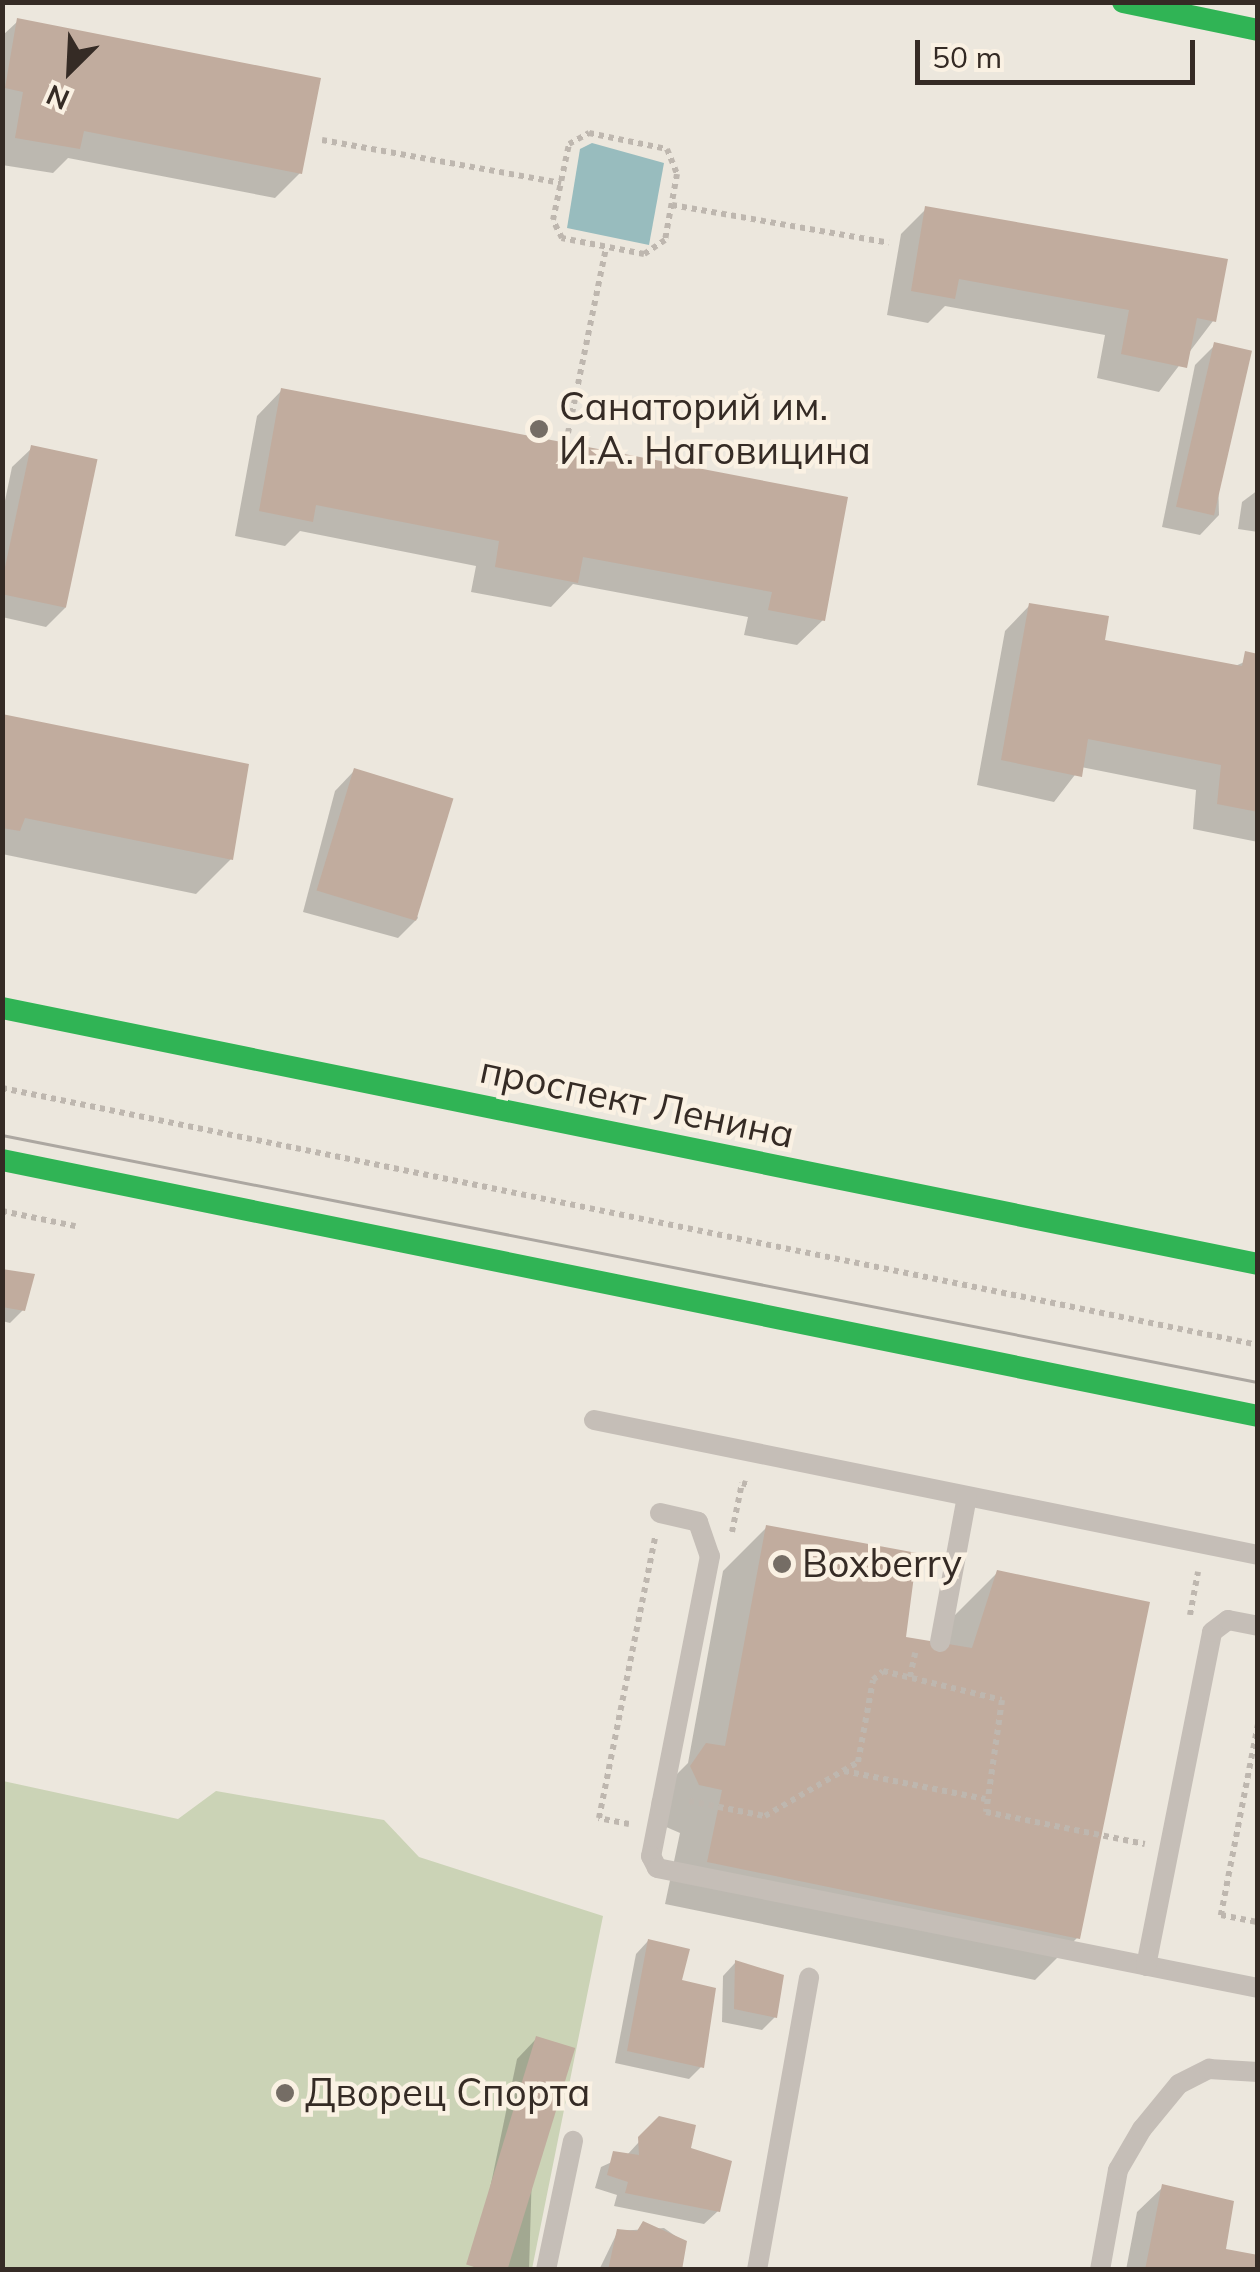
<!DOCTYPE html>
<html>
<head>
<meta charset="utf-8">
<style>
	body { margin:0 }
	#map { position:relative; width:1260px; height:2272px; overflow:hidden; background:#ece7dd; font-family:Mulish,sans-serif }
	div>[style] { position:absolute }
	[style*='--x'] { left:calc(var(--x)*1px); top:calc(var(--y)*1px); width:calc(var(--w)*1px); rotate:calc(var(--a)*1deg) }
	.green>* { inset:0; background:#cbd3b6 }
	.water>* { inset:0; background:#98bcbe }
	.shadow>* { inset:0; background:#0003 }
	.building>* { inset:0; background:#c1ac9e; transform-origin:0 0 }
	.path>* { height:6px; margin-top:-3px; transform-origin:0; background:repeating-linear-gradient(90deg,#beb7af 0 5px,transparent 0 10px) }
	.lane>* { height:20px; margin:-10px; padding:0 10px; transform-origin:10px; border-radius:10px; background:#c5beb7 }
	.fast>* { height:22px; margin:-11px; padding:0 11px; transform-origin:11px; border-radius:11px; background:#30b455 }
	.tram>* { height:2.5px; margin:-1.25px; padding:0 1.25px; transform-origin:1.25px; border-radius:1.25px; background:#aca7a1 }
	.dots>* { width:28px; height:28px; translate:-50% -50%; box-sizing:border-box; border:5px solid #faf1e3; border-radius:50% }
	span { translate:-50% -50%; white-space:nowrap; text-align:center; line-height:1.15; -webkit-text-stroke:9px #faf1e3; paint-order:stroke }
	.poi-label { font-size:38px; color:#352b25 }
	.left { translate:0 -50%; text-align:left }
	.street-label { font-size:38px; color:#352b25 }
	.frame { position:absolute; inset:0; border:5px solid #352b25; pointer-events:none }
	.north { position:absolute; left:20px; top:20px; width:100px; height:100px; -webkit-text-stroke:8px #faf1e3; paint-order:stroke; rotate:204deg; font-size:28px; font-weight:700; line-height:40px; text-align:center; color:#352b25 }
	.north::after { content:''; display:block; margin:auto; width:35px; height:45px; background:#352b25; clip-path:polygon(50% 0,100% 100%,50% 72%,0 100%) }
	.scale { position:absolute; left:915px; top:40px; width:280px; height:45px; box-sizing:border-box; border:5px solid #352b25; border-top:0; padding-left:12px; font-size:30px; line-height:35px; white-space:nowrap; color:#352b25; -webkit-text-stroke:8px #faf1e3; paint-order:stroke }
</style>
</head>
<body>
<div id="map">
	<div class="green">
		<div style="clip-path:polygon(3px 1781px,178px 1819px,216px 1791px,384px 1820px,419px 1857px,603px 1916px,532px 2269px,3px 2270px)"></div>
	</div>
	<div class="water">
		<div style="clip-path:polygon(592px 143px,664px 163px,649px 245px,567px 228px,580px 149px)"></div>
	</div>
	<div class="shadow">
		<div style="clip-path:polygon(18px 21px,300px 173px,275px 198px,68px 158px,53px 173px,2px 165px,2px 36px)"></div>
		<div style="clip-path:polygon(926px 209px,1213px 321px,1159px 392px,1097px 378px,1105px 335px,945px 306px,928px 323px,887px 315px,901px 234px)"></div>
		<div style="clip-path:polygon(1215px 345px,1219px 515px,1200px 535px,1162px 527px,1195px 365px)"></div>
		<div style="clip-path:polygon(282px 390px,845px 499px,823px 620px,797px 645px,744px 635px,748px 617px,573px 584px,551px 607px,471px 592px,476px 566px,300px 531px,285px 546px,235px 536px,257px 416px)"></div>
		<div style="clip-path:polygon(32px 448px,65px 608px,46px 627px,2px 617px,2px 515px,12px 467px)"></div>
		<div style="clip-path:polygon(1258px 490px,1258px 532px,1238px 529px,1242px 502px)"></div>
		<div style="clip-path:polygon(1030px 605px,1102px 642px,1233px 667px,1258px 656px,1258px 842px,1193px 829px,1196px 790px,1081px 767px,1054px 802px,977px 785px,1005px 631px)"></div>
		<div style="clip-path:polygon(2px 716px,231px 859px,196px 894px,2px 854px)"></div>
		<div style="clip-path:polygon(354px 771px,418px 918px,398px 938px,303px 912px,335px 791px)"></div>
		<div style="clip-path:polygon(2px 1272px,23px 1310px,10px 1323px,2px 1321px)"></div>
		<div style="clip-path:polygon(766px 1528px,903px 1639px,945px 1646px,954px 1616px,997px 1573px,1078px 1937px,1035px 1980px,665px 1904px,680px 1833px,650px 1820px,652px 1799px,688px 1763px,723px 1571px)"></div>
		<div style="clip-path:polygon(648px 1941px,679px 1982px,702px 2066px,689px 2079px,615px 2063px,636px 1954px)"></div>
		<div style="clip-path:polygon(735px 1963px,775px 2017px,762px 2030px,722px 2022px,723px 1976px)"></div>
		<div style="clip-path:polygon(536px 2039px,529px 2270px,473px 2270px,517px 2059px)"></div>
		<div style="clip-path:polygon(660px 2119px,718px 2211px,704px 2224px,614px 2206px,617px 2195px,595px 2188px,601px 2167px,627px 2155px)"></div>
		<div style="clip-path:polygon(1163px 2187px,1223px 2251px,1258px 2270px,1126px 2270px,1137px 2212px)"></div>
		<div style="clip-path:polygon(664px 2228px,684px 2242px,679px 2270px,599px 2270px,618px 2231px)"></div>
	</div>
	<div class="building">
		<div style="clip-path:polygon(17px 18px,321px 78px,302px 174px,84px 131px,80px 149px,15px 138px,23px 92px,5px 88px)"></div>
		<div style="clip-path:polygon(925px 206px,1228px 259px,1216px 322px,1197px 318px,1187px 368px,1121px 354px,1129px 310px,959px 279px,955px 299px,911px 291px)"></div>
		<div style="left:1214px;top:342px;width:39px;height:169px;rotate:13deg"></div>
		<div style="clip-path:polygon(281px 388px,848px 497px,825px 621px,768px 610px,772px 592px,583px 557px,578px 583px,495px 567px,499px 541px,316px 505px,313px 522px,259px 511px)"></div>
		<div style="left:31px;top:445px;width:68px;height:152px;rotate:12deg"></div>
		<div style="clip-path:polygon(1029px 603px,1109px 616px,1105px 640px,1242px 666px,1245px 651px,1258px 654px,1258px 812px,1217px 804px,1221px 765px,1088px 739px,1082px 777px,1001px 760px)"></div>
		<div style="clip-path:polygon(2px 714px,249px 764px,233px 860px,25px 818px,20px 831px,2px 828px)"></div>
		<div style="left:354px;top:768px;width:104px;height:128px;rotate:17deg"></div>
		<div style="clip-path:polygon(2px 1269px,35px 1274px,25px 1311px,2px 1307px)"></div>
		<div style="clip-path:polygon(766px 1525px,917px 1553px,906px 1637px,972px 1648px,997px 1570px,1150px 1602px,1080px 1939px,707px 1862px,722px 1790px,699px 1785px,690px 1766px,706px 1743px,725px 1746px)"></div>
		<div style="clip-path:polygon(648px 1939px,690px 1949px,682px 1980px,716px 1988px,704px 2068px,627px 2051px)"></div>
		<div style="clip-path:polygon(735px 1960px,784px 1975px,777px 2018px,734px 2009px)"></div>
		<div style="left:536px;top:2036px;width:41px;height:239px;rotate:17deg"></div>
		<div style="clip-path:polygon(659px 2116px,696px 2125px,691px 2148px,732px 2161px,720px 2212px,625px 2193px,628px 2182px,607px 2175px,613px 2151px,639px 2155px,638px 2137px)"></div>
		<div style="clip-path:polygon(1162px 2184px,1234px 2201px,1226px 2249px,1258px 2255px,1258px 2270px,1145px 2270px)"></div>
		<div style="clip-path:polygon(643px 2221px,687px 2241px,682px 2270px,608px 2270px,617px 2229px,637px 2231px)"></div>
	</div>
	<div class="path">
		<div style="--x:589;--y:133;--w:80;--a:11.6"></div>
		<div style="--x:667;--y:149;--w:27;--a:68"></div>
		<div style="--x:677;--y:174;--w:67;--a:100.3"></div>
		<div style="--x:665;--y:240;--w:25;--a:146"></div>
		<div style="--x:644;--y:254;--w:84;--a:-169"></div>
		<div style="--x:562;--y:238;--w:20;--a:-117"></div>
		<div style="--x:553;--y:220;--w:78;--a:-78.1"></div>
		<div style="--x:569;--y:144;--w:23;--a:-29"></div>
		<div style="--x:322;--y:140;--w:243;--a:10.2"></div>
		<div style="--x:672;--y:205;--w:220;--a:9.9"></div>
		<div style="--x:568;--y:433;--w:189;--a:-78.4"></div>
		<div style="--x:2;--y:1088;--w:1282;--a:11.56"></div>
		<div style="--x:2;--y:1211;--w:75;--a:11.6"></div>
		<div style="--x:732;--y:1532;--w:50;--a:-78.5"></div>
		<div style="--x:742;--y:1483;--w:7;--a:16"></div>
		<div style="--x:1190;--y:1615;--w:44;--a:-79.5"></div>
		<div style="--x:910;--y:1677;--w:25;--a:-78"></div>
		<div style="--x:1258;--y:1724;--w:195;--a:101"></div>
		<div style="--x:1221;--y:1915;--w:38;--a:11"></div>
		<div style="--x:844;--y:1771;--w:144;--a:11.2"></div>
		<div style="--x:689;--y:1801;--w:77;--a:11.2"></div>
		<div style="--x:765;--y:1816;--w:108;--a:-30.1"></div>
		<div style="--x:858;--y:1762;--w:83;--a:-79.6"></div>
		<div style="--x:873;--y:1680;--w:13;--a:-42"></div>
		<div style="--x:883;--y:1671;--w:122;--a:13.7"></div>
		<div style="--x:1002;--y:1700;--w:113;--a:98.1"></div>
		<div style="--x:986;--y:1812;--w:162;--a:11.4"></div>
		<div style="--x:629;--y:1824;--w:31;--a:-169"></div>
		<div style="--x:599;--y:1818;--w:287;--a:-78.7"></div>
	</div>
	<div class="lane">
		<div style="--x:594;--y:1420;--w:678;--a:11.49"></div>
		<div style="--x:660;--y:1513;--w:39;--a:13"></div>
		<div style="--x:698;--y:1522;--w:36;--a:71"></div>
		<div style="--x:710;--y:1556;--w:306;--a:101.1"></div>
		<div style="--x:651;--y:1856;--w:13;--a:63"></div>
		<div style="--x:657;--y:1868;--w:613;--a:11.29"></div>
		<div style="--x:940;--y:1642;--w:148;--a:-79.5"></div>
		<div style="--x:1146;--y:1966;--w:340;--a:-78.8"></div>
		<div style="--x:1212;--y:1632;--w:20;--a:-37"></div>
		<div style="--x:1228;--y:1620;--w:31;--a:11"></div>
		<div style="--x:546;--y:2270;--w:132;--a:-78.2"></div>
		<div style="--x:757;--y:2270;--w:297;--a:-79.9"></div>
		<div style="--x:1100;--y:2270;--w:102;--a:-79.8"></div>
		<div style="--x:1118;--y:2170;--w:48;--a:-59.7"></div>
		<div style="--x:1142;--y:2129;--w:58;--a:-50.6"></div>
		<div style="--x:1179;--y:2084;--w:34;--a:-27"></div>
		<div style="--x:1209;--y:2069;--w:49;--a:3.5"></div>
	</div>
	<div class="fast">
		<div style="--x:1123;--y:2;--w:138;--a:11.7"></div>
		<div style="--x:2;--y:1008;--w:1282;--a:11.52"></div>
		<div style="--x:2;--y:1160;--w:1282;--a:11.52"></div>
	</div>
	<div class="tram">
		<div style="--x:2;--y:1135;--w:1280;--a:11.13"></div>
	</div>
	<div class="dots">
		<div style="left:539px;top:429px;background:#756d65"></div>
		<div style="left:782px;top:1564px;background:#756d65"></div>
		<div style="left:285px;top:2093px;background:#756d65"></div>
	</div>
	<div class="poi-label">
		<span class="left" style="left:559px;top:429px">Санаторий им.<br>И.А. Наговицина</span>
		<span class="left" style="left:802px;top:1564px">Boxberry</span>
		<span class="left" style="left:305px;top:2093px">Дворец Спорта</span>
	</div>
	<div class="street-label">
		<span style="left:637px;top:1102px;rotate:12deg">проспект Ленина</span>
	</div>
	<div class="frame"></div>
	<div class="north">N</div>
	<div class="scale">50 m</div>
</div>
</body>
</html>
